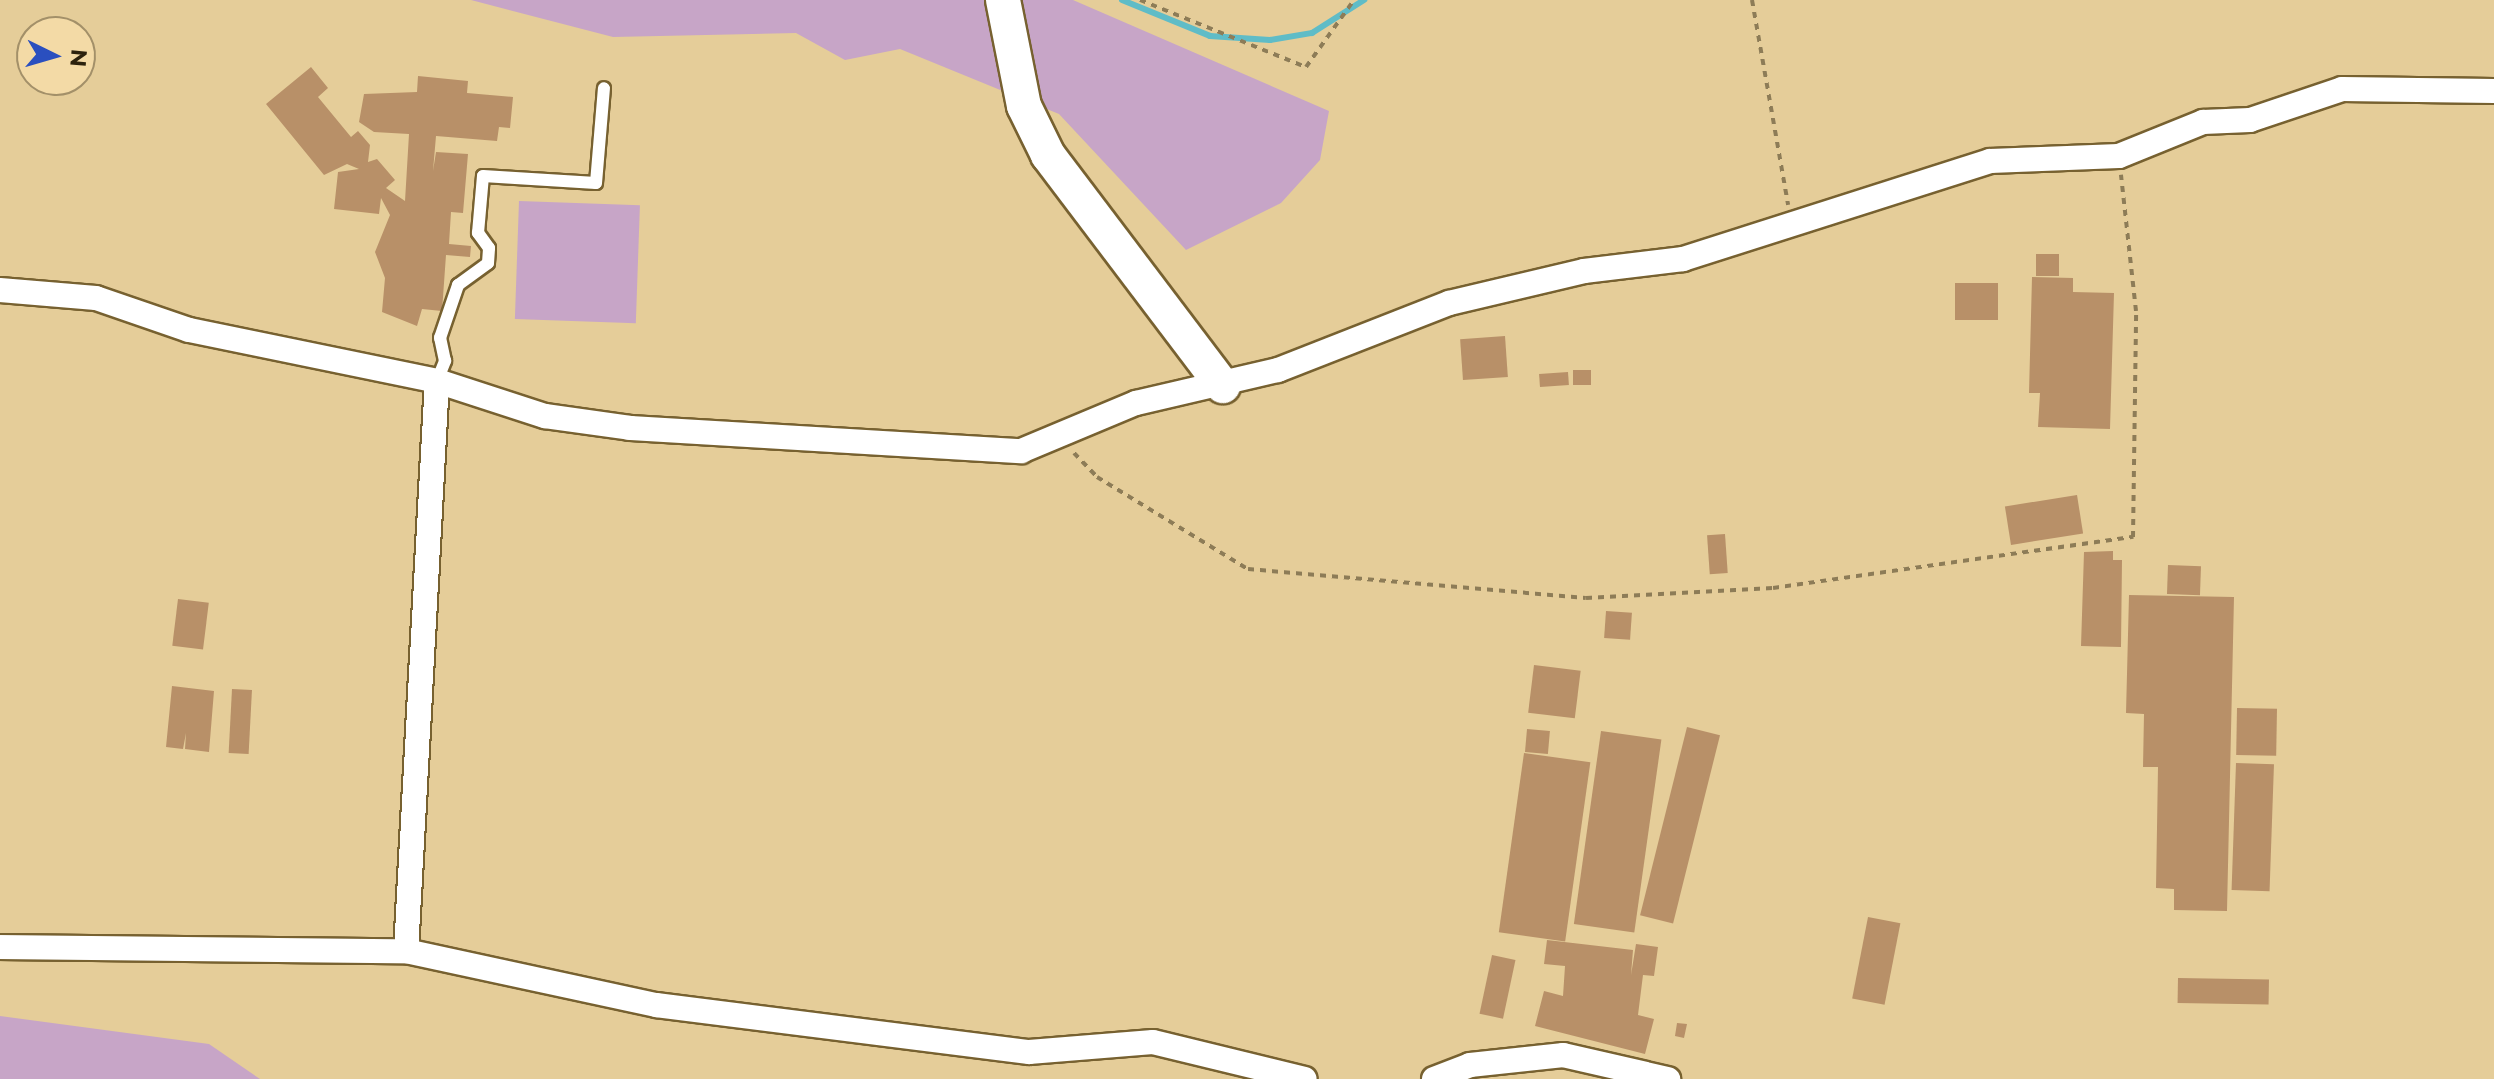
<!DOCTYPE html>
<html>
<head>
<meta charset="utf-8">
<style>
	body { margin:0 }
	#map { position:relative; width:2494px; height:1079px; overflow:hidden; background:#e5cd99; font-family:Montserrat,sans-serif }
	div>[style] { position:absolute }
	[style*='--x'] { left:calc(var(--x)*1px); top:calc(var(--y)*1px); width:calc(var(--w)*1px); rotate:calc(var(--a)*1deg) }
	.green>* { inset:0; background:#c7a5c7; transform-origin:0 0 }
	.stream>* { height:6px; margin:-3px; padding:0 3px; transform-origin:3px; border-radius:3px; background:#5fbcc7 }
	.building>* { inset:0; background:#b89068; transform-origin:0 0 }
	.path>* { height:4px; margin-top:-2px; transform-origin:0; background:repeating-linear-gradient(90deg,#8d7c57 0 6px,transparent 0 12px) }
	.roads { filter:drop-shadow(2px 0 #776130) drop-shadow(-2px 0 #776130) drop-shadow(0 2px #776130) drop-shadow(0 -2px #776130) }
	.lane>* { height:12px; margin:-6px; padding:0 6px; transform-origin:6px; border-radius:6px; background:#fff }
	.street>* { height:24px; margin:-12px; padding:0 12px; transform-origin:12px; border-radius:12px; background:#fff }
	.secondary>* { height:34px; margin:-17px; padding:0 17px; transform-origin:17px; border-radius:17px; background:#fff }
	span { translate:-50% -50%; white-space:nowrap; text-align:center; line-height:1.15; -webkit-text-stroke:8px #f3daa6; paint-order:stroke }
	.north { position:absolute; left:16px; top:16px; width:80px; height:80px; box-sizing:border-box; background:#f3daa6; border:2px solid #a39069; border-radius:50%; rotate:95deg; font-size:22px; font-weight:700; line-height:32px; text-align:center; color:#2c220e }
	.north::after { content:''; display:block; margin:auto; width:28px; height:36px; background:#2a4fbf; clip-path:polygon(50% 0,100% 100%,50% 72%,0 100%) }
</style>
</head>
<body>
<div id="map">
	<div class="green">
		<div style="clip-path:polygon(471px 0,1073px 0,1329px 111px,1320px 160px,1281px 203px,1186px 250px,1059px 114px,900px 49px,845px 60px,796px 33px,613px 37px)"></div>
		<div style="left:519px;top:201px;width:121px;height:118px;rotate:2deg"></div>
		<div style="clip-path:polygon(0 1016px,209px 1044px,260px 1079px,0 1079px)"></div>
	</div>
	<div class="stream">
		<div style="--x:1122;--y:0;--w:95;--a:22.2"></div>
		<div style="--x:1210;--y:36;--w:60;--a:3.8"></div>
		<div style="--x:1270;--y:40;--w:43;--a:-9.5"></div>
		<div style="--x:1312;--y:33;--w:62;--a:-32.4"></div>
	</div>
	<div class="building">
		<div style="clip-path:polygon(311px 67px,328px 88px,318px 97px,351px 137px,358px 131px,370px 145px,368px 162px,377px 159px,395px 180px,386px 188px,405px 201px,409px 134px,374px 132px,359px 122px,364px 94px,417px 92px,418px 76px,468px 81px,467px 93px,513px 97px,510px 128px,499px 127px,497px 141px,436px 136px,433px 171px,436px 152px,468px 154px,463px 213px,451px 212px,449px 244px,471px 246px,470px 257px,446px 255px,442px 311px,422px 309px,417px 326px,382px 312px,385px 278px,375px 252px,390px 215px,381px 198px,379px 214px,334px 209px,338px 172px,359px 169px,347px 164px,324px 175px,266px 104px)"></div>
		<div style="left:2036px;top:254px;width:23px;height:22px"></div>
		<div style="clip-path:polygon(2032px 277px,2073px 278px,2073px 292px,2114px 293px,2110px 429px,2038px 427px,2040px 393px,2029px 393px)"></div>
		<div style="left:1955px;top:283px;width:43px;height:37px"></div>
		<div style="left:1505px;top:336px;width:41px;height:45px;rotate:86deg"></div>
		<div style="left:1591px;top:370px;width:15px;height:18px;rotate:90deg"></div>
		<div style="left:1568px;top:372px;width:13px;height:29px;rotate:86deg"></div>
		<div style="left:2077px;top:495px;width:39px;height:73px;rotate:81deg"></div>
		<div style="left:1725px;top:534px;width:39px;height:18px;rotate:86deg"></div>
		<div style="clip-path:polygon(2113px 551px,2113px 560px,2122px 560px,2121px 647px,2081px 646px,2084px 552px)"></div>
		<div style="left:2168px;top:565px;width:33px;height:29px;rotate:2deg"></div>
		<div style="clip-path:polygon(2129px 595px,2234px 597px,2227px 911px,2174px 910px,2174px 889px,2156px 888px,2158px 767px,2143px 767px,2144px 714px,2126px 713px)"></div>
		<div style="left:178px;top:599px;width:31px;height:47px;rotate:7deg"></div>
		<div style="left:1606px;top:611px;width:26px;height:27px;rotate:4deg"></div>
		<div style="left:1534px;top:665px;width:47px;height:48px;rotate:7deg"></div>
		<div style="clip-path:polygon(172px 686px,214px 691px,209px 752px,185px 749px,186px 733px,183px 749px,166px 747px)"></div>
		<div style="left:232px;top:689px;width:20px;height:64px;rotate:3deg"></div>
		<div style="left:2237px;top:708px;width:40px;height:47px;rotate:1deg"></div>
		<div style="left:1687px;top:727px;width:34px;height:194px;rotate:14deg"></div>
		<div style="left:1527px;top:729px;width:23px;height:23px;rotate:5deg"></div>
		<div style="left:1601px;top:731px;width:61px;height:195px;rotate:8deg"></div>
		<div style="left:1524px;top:753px;width:67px;height:181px;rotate:8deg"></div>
		<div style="left:2236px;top:763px;width:38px;height:127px;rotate:2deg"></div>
		<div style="left:1868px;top:917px;width:33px;height:83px;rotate:11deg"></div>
		<div style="clip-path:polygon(1547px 940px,1633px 950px,1631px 975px,1636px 944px,1658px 947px,1654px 976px,1643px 975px,1638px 1015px,1654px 1019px,1645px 1054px,1535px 1026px,1544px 991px,1563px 996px,1565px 966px,1544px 964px)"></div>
		<div style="left:1492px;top:955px;width:24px;height:60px;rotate:12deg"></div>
		<div style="left:2178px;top:978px;width:91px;height:25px;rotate:1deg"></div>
		<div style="clip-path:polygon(1677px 1023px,1687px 1024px,1684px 1038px,1675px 1036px)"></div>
	</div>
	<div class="path">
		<div style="--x:1140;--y:0;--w:179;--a:22"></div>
		<div style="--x:1306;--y:67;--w:82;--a:-54.4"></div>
		<div style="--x:1752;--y:0;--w:208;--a:80"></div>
		<div style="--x:1074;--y:453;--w:33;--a:46"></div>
		<div style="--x:1097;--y:477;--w:177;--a:31.4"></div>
		<div style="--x:1248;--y:569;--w:339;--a:4.9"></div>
		<div style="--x:1586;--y:598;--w:187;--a:-3.1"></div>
		<div style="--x:1773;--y:588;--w:364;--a:-8.1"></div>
		<div style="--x:2133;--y:537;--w:226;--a:-89.2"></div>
		<div style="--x:2136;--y:311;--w:137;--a:-96.3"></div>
	</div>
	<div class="roads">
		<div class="lane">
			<div style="--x:437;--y:381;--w:22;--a:-68"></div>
			<div style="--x:445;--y:361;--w:24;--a:-102"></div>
			<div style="--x:440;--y:338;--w:56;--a:-71.2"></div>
			<div style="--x:458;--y:285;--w:37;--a:-36"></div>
			<div style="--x:488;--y:263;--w:15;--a:-86"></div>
			<div style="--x:489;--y:248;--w:19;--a:-126"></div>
			<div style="--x:478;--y:233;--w:57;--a:-85"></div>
			<div style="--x:483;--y:176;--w:113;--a:3.5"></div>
			<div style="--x:596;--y:183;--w:95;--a:-85.2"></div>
		</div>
		<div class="street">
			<div style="--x:0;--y:290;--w:96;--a:4.8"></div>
			<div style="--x:96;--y:298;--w:98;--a:19"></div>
			<div style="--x:189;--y:330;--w:253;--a:11.6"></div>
			<div style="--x:437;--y:381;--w:114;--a:18"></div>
			<div style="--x:545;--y:416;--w:86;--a:8"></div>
			<div style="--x:630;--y:428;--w:392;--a:3.4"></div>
			<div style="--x:1021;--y:451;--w:125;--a:-22.7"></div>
			<div style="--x:1136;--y:403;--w:146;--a:-13.1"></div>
			<div style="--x:1278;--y:370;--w:184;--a:-21.4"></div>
			<div style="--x:1449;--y:303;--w:139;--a:-13.3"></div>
			<div style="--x:1584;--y:271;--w:100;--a:-6.9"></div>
			<div style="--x:1683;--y:259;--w:322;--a:-17.7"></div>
			<div style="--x:1990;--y:161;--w:129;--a:-2.2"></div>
			<div style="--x:2119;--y:156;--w:91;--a:-22"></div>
			<div style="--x:2203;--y:122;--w:47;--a:-2.4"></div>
			<div style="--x:2250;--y:120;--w:97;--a:-18.6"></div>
			<div style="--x:2342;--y:89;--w:152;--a:0.8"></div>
			<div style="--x:0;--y:947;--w:406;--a:0.6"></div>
			<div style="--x:406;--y:951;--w:256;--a:12.2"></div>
			<div style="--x:656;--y:1005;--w:376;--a:7.2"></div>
			<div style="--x:1029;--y:1052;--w:124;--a:-4.6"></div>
			<div style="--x:1153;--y:1042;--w:156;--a:13.7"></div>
			<div style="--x:406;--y:951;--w:571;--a:-86.89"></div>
			<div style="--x:1434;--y:1079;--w:39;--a:-21"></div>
			<div style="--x:1470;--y:1065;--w:94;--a:-6.1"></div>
			<div style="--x:1563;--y:1055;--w:108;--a:12.9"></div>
		</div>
		<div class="secondary">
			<div style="--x:1003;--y:0;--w:108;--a:78.8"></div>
			<div style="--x:1024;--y:106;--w:55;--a:63.9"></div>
			<div style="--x:1048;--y:155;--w:290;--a:52.9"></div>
		</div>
	</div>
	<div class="north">N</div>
</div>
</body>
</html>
